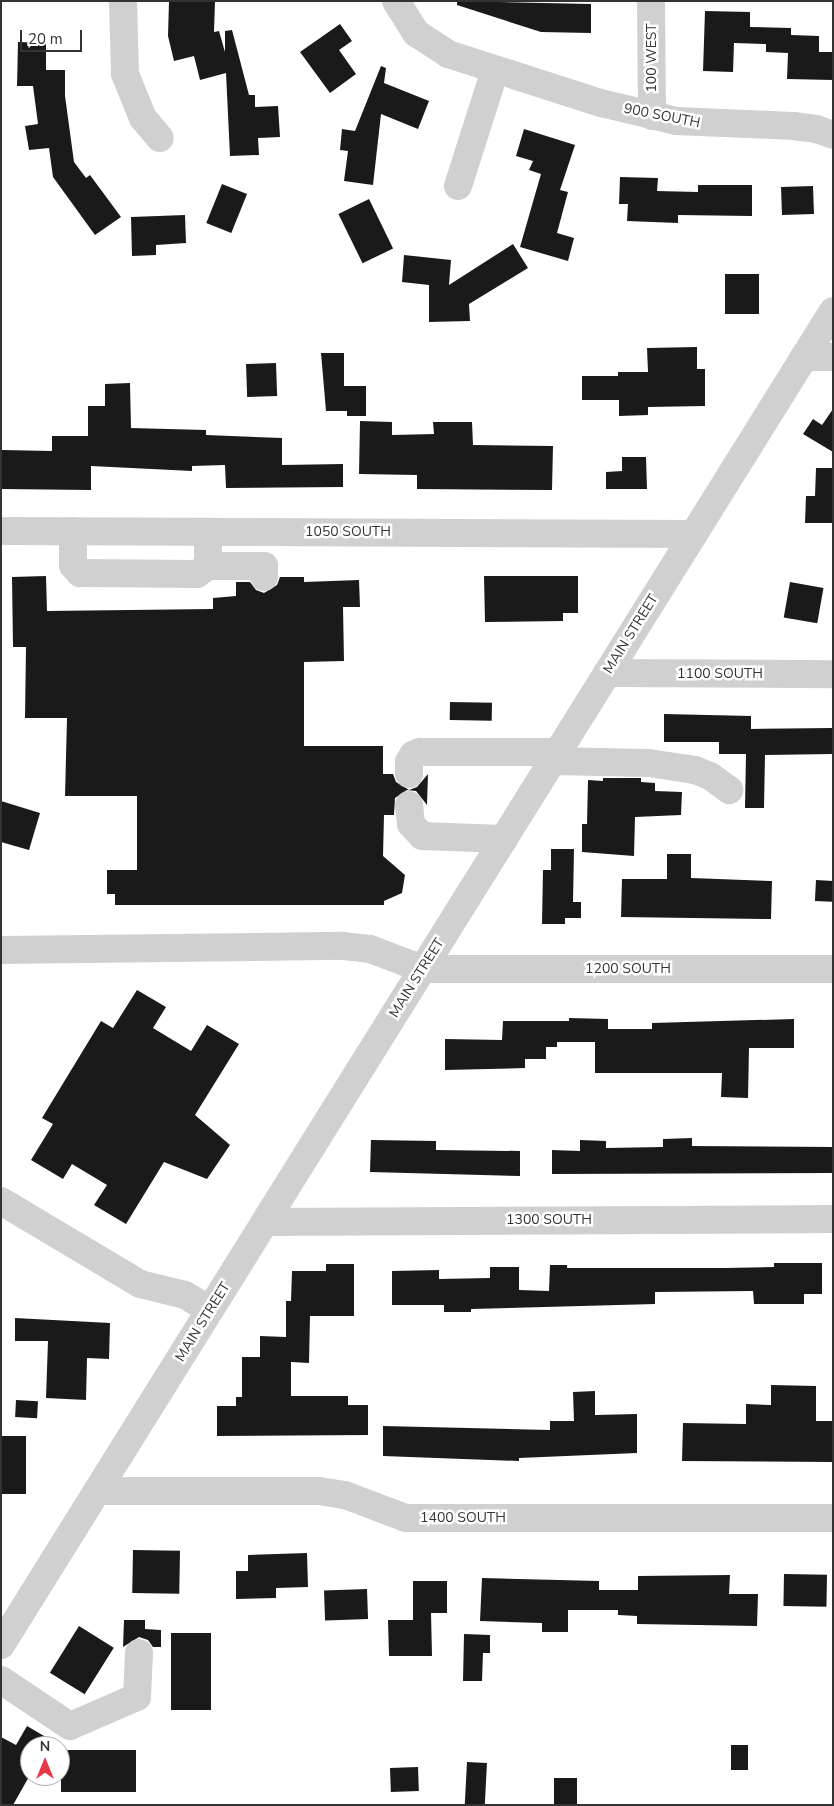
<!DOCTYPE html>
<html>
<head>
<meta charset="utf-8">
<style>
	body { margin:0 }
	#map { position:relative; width:834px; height:1806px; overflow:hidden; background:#fff; font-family:"Nunito Sans",sans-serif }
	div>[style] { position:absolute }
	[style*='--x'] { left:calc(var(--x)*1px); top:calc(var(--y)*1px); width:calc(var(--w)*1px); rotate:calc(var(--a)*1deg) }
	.building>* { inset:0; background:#1a1a1a; transform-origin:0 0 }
	.minor>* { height:28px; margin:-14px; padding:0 14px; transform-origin:14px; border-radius:14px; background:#d0d0d0 }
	span { translate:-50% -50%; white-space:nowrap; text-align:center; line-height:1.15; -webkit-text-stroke:5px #fff; paint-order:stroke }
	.street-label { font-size:14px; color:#333 }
	.frame { position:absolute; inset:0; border:2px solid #333; pointer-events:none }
	.north { position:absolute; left:20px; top:1736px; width:50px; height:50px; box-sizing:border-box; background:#fff; border:1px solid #adadad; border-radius:50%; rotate:0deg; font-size:14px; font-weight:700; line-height:20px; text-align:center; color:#333 }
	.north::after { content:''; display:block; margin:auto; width:18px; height:22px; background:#e63946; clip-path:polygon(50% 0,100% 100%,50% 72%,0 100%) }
	.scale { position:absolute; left:20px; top:30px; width:62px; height:22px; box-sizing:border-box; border:2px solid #333; border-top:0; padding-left:6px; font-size:15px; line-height:18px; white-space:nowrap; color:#333; -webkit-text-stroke:4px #fff; paint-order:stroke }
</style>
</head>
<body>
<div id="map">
	<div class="building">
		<div style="clip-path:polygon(169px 1px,215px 1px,214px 32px,219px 31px,225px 52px,225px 31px,232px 30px,249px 95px,255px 95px,255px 107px,278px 106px,280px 137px,258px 138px,259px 155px,230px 156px,226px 73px,200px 80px,194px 56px,174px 61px,168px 36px)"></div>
		<div style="clip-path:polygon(457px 1px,591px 4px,591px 33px,541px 32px,457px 5px)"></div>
		<div style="clip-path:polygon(705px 11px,750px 12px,750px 27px,791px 28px,791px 35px,819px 36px,819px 52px,833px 52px,833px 80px,787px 79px,788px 53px,766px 52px,766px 44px,734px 43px,733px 72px,703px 71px)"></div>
		<div style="clip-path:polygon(340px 24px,352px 41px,339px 50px,356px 74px,330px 93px,300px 52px)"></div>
		<div style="clip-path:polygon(18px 42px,46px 43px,46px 70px,65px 70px,65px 96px,74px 162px,86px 178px,90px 175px,121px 217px,95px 235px,53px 177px,49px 148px,29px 150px,25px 126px,38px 124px,33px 86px,17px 86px)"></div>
		<div style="clip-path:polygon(381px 66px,386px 68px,384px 83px,429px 101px,418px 129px,381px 114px,373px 185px,344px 181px,348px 151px,340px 150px,342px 129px,355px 131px)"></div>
		<div style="clip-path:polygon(524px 129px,575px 145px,560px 190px,568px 192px,557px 233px,574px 238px,568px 261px,520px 247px,541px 174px,529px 170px,533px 161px,516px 156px)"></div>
		<div style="clip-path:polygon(620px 177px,658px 178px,657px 191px,698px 192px,698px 185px,752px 185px,752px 216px,678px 215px,678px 223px,627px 221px,628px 204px,619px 204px)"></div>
		<div style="left:222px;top:184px;width:27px;height:42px;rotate:22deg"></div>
		<div style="left:813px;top:186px;width:28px;height:32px;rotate:88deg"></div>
		<div style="left:369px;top:199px;width:55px;height:34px;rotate:64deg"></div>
		<div style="clip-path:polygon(185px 215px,186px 243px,156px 245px,156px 255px,132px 256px,131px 217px)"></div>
		<div style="clip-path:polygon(513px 244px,528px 268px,469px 304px,470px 321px,429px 322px,429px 285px,402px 282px,404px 255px,451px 260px,449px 285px)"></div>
		<div style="left:725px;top:274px;width:34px;height:40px"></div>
		<div style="clip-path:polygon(697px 347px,697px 369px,705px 369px,705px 406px,648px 407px,648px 415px,619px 416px,619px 400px,582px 400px,582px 376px,618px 376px,618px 372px,648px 372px,647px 348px)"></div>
		<div style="clip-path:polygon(321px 353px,344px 353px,344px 386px,366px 386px,366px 416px,347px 416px,347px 411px,326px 411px)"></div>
		<div style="left:276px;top:363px;width:33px;height:30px;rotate:88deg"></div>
		<div style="clip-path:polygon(130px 383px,131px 428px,206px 430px,206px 435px,282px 438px,282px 465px,343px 464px,343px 487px,226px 488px,225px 465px,192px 466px,192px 471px,91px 466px,91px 490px,1px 489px,2px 450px,52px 451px,52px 436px,88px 436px,88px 406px,105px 406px,105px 384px)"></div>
		<div style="clip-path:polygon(833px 409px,833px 452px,803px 434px,813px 419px,822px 425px)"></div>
		<div style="clip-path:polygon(360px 421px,392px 422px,392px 435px,434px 434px,433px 422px,472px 422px,473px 445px,553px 446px,552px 490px,417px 489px,417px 475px,359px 474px)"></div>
		<div style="clip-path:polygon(622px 457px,646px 457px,647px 489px,606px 489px,606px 472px,622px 471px)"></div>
		<div style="clip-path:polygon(816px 468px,833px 468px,833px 523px,805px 523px,806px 496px,815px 496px)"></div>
		<div style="clip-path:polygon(46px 576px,47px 611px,213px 609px,213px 598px,236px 596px,236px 582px,250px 582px,256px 590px,264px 593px,277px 585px,280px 577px,304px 577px,304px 582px,359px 580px,360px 607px,343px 607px,344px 661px,304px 662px,304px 746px,383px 746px,383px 774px,393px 774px,396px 782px,409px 790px,417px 787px,428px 774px,427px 805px,416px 791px,407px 790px,395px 798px,394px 815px,384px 815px,383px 856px,405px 875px,402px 893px,384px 901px,384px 905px,115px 905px,115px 894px,107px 894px,107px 870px,137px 870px,137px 796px,65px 796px,67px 718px,25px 718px,26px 647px,13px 647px,12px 577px)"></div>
		<div style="clip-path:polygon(484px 576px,578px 576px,578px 613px,563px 613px,563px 621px,485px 622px)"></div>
		<div style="left:790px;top:582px;width:34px;height:36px;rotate:10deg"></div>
		<div style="left:450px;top:702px;width:42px;height:18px;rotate:1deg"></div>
		<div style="clip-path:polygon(664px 714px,751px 716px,751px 729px,833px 728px,833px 754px,765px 755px,764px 808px,745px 808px,746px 754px,719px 754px,719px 742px,664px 742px)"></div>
		<div style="clip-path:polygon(603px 778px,641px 778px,641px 782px,655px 783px,655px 791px,682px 792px,681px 815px,635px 817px,634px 856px,582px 852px,582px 824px,587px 824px,588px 780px,603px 781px)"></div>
		<div style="clip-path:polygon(1px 801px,40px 813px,29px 850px,1px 842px)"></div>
		<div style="clip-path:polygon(551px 849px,574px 849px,573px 902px,581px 902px,581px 918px,565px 918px,565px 924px,542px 924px,543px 870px,551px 870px)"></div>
		<div style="clip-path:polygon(667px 854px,691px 854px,691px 878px,772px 881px,771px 919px,621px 917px,622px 879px,667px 879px)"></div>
		<div style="left:816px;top:880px;width:17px;height:21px;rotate:3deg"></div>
		<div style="clip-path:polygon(137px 990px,166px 1007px,153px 1028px,191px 1051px,207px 1025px,239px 1044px,195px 1115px,230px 1145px,207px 1179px,164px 1162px,126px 1224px,94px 1205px,107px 1185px,72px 1164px,63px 1179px,31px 1160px,53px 1124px,42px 1118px,101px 1021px,113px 1028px)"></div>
		<div style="clip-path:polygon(569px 1018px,608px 1019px,608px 1029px,652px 1029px,652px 1023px,794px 1019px,794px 1048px,749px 1048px,748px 1098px,721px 1097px,722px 1073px,595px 1073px,595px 1042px,557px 1042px,557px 1047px,546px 1047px,546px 1059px,525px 1059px,525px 1068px,445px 1070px,445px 1039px,502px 1040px,503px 1021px,569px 1021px)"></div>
		<div style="clip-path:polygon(692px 1138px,692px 1146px,833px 1147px,833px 1173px,552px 1174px,552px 1150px,580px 1151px,580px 1140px,606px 1141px,606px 1148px,663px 1147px,663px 1139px)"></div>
		<div style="clip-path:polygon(371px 1140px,436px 1141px,436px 1150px,520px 1151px,520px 1176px,370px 1172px)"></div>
		<div style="clip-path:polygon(774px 1263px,822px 1263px,822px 1294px,804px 1294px,804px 1304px,754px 1304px,753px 1291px,655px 1292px,655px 1304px,471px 1309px,471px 1312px,444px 1312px,444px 1305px,392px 1305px,392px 1271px,439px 1270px,439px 1279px,490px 1278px,490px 1267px,519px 1267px,519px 1290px,549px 1291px,550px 1265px,567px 1265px,567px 1268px,725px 1268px,774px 1267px)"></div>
		<div style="clip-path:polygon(326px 1264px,354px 1264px,354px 1316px,310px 1316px,309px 1363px,291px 1362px,291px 1396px,348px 1396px,348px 1405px,368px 1405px,368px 1435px,217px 1436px,217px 1406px,236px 1406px,236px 1397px,242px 1397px,242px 1357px,260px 1357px,260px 1336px,286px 1337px,286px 1301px,291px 1301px,292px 1271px,326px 1271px)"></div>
		<div style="clip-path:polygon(15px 1318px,110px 1323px,109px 1359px,87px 1358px,86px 1400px,46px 1398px,48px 1341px,15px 1341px)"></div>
		<div style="clip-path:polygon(771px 1385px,816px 1386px,816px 1421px,833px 1421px,833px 1462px,682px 1461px,683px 1423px,746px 1424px,746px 1404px,771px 1405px)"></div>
		<div style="clip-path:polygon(595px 1391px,595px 1415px,637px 1414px,637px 1453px,519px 1458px,519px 1461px,383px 1456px,383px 1426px,550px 1430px,550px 1421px,574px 1421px,573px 1392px)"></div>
		<div style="left:16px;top:1400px;width:22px;height:17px;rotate:3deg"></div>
		<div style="left:1px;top:1436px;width:25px;height:58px"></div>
		<div style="left:133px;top:1550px;width:47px;height:43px;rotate:1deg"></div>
		<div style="clip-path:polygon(307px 1553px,308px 1587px,276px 1588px,276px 1598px,236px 1599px,236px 1571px,248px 1571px,248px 1555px)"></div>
		<div style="left:784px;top:1574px;width:43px;height:32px;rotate:1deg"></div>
		<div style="clip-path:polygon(730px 1575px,729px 1594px,758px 1594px,757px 1626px,637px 1624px,637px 1616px,618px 1615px,618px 1610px,568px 1610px,568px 1632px,542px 1632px,542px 1623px,480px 1621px,482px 1578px,599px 1581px,599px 1590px,638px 1590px,638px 1576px)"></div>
		<div style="clip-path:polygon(413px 1581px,447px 1581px,447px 1613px,431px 1613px,432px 1656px,389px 1656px,388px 1620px,413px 1620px)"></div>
		<div style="left:367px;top:1589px;width:30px;height:43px;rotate:88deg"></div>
		<div style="clip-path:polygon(124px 1620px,145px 1620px,145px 1629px,161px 1630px,161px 1647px,153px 1647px,148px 1640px,139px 1637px,123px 1647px)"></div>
		<div style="left:79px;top:1626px;width:41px;height:55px;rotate:32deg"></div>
		<div style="left:171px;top:1633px;width:40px;height:77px"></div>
		<div style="clip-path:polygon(464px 1634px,490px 1635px,490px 1653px,483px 1653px,482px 1681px,463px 1681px)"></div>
		<div style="clip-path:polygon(27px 1726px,51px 1740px,47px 1746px,30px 1746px,30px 1775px,13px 1805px,1px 1805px,1px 1737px,16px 1745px)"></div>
		<div style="left:731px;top:1745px;width:17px;height:25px"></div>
		<div style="left:136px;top:1750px;width:42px;height:75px;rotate:90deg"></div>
		<div style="left:467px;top:1762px;width:20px;height:43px;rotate:3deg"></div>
		<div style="left:418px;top:1767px;width:24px;height:28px;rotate:88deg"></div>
		<div style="left:577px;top:1778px;width:27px;height:23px;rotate:90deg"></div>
	</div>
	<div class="minor">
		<div style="--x:123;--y:1;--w:73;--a:88.4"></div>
		<div style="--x:125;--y:74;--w:48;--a:67.8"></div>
		<div style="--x:143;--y:118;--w:26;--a:50"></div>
		<div style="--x:396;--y:1;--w:38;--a:58"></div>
		<div style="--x:416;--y:33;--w:38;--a:33"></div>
		<div style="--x:448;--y:54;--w:161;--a:17.8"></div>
		<div style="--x:601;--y:103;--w:77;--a:13.5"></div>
		<div style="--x:676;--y:121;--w:117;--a:2.4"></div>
		<div style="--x:793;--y:126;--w:23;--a:7"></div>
		<div style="--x:816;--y:129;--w:18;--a:19"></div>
		<div style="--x:651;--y:1;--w:115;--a:89.5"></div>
		<div style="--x:458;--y:186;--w:122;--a:-72.3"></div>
		<div style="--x:804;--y:357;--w:29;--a:0"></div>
		<div style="--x:1;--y:531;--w:693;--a:0.25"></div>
		<div style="--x:73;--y:531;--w:34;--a:90"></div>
		<div style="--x:73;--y:565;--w:11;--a:49"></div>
		<div style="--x:80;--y:573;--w:117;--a:0.5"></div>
		<div style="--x:197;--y:574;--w:14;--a:-36"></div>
		<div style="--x:208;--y:566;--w:34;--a:-90"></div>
		<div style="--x:208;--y:566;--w:56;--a:0"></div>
		<div style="--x:264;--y:566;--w:11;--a:90"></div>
		<div style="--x:607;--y:673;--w:226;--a:0.3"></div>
		<div style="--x:552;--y:761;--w:97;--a:1.2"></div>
		<div style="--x:649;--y:763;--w:47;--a:8.7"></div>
		<div style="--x:695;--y:770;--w:16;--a:22"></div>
		<div style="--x:710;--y:776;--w:24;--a:36"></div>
		<div style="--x:409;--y:774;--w:12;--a:-90"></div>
		<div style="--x:409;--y:762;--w:8;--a:-60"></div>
		<div style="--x:413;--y:755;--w:8;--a:-23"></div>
		<div style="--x:420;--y:752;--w:138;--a:0"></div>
		<div style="--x:409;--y:805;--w:19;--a:84"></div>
		<div style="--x:411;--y:824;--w:16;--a:47"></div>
		<div style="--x:422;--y:836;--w:82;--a:2.1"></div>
		<div style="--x:1;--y:950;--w:342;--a:-0.7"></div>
		<div style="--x:343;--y:946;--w:27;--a:6"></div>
		<div style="--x:370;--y:949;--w:57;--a:20.7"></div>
		<div style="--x:423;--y:969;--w:410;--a:0"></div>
		<div style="--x:1;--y:1201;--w:162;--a:30.8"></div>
		<div style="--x:140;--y:1284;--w:46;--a:13.7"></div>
		<div style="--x:185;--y:1295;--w:29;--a:31"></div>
		<div style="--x:265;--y:1222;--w:568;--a:-0.3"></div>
		<div style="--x:97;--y:1491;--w:222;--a:0"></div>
		<div style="--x:319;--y:1491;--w:26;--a:9"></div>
		<div style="--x:345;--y:1495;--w:65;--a:20.7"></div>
		<div style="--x:406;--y:1518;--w:427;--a:0"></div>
		<div style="--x:1;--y:1645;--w:1572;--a:-58.05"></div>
		<div style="--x:1;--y:1680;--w:83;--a:33.7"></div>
		<div style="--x:70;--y:1726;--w:73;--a:-23.4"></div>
		<div style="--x:137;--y:1697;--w:44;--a:-87.4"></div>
	</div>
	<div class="street-label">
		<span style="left:652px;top:58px;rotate:-90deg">100 WEST</span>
		<span style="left:662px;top:116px;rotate:11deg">900 SOUTH</span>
		<span style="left:348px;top:532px">1050 SOUTH</span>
		<span style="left:631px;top:634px;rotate:-58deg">MAIN STREET</span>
		<span style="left:720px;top:674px">1100 SOUTH</span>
		<span style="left:628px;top:969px">1200 SOUTH</span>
		<span style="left:417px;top:978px;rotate:-58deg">MAIN STREET</span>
		<span style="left:549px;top:1220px">1300 SOUTH</span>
		<span style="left:203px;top:1322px;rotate:-58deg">MAIN STREET</span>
		<span style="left:463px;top:1518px">1400 SOUTH</span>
	</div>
	<div class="frame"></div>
	<div class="north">N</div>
	<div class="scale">20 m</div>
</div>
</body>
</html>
